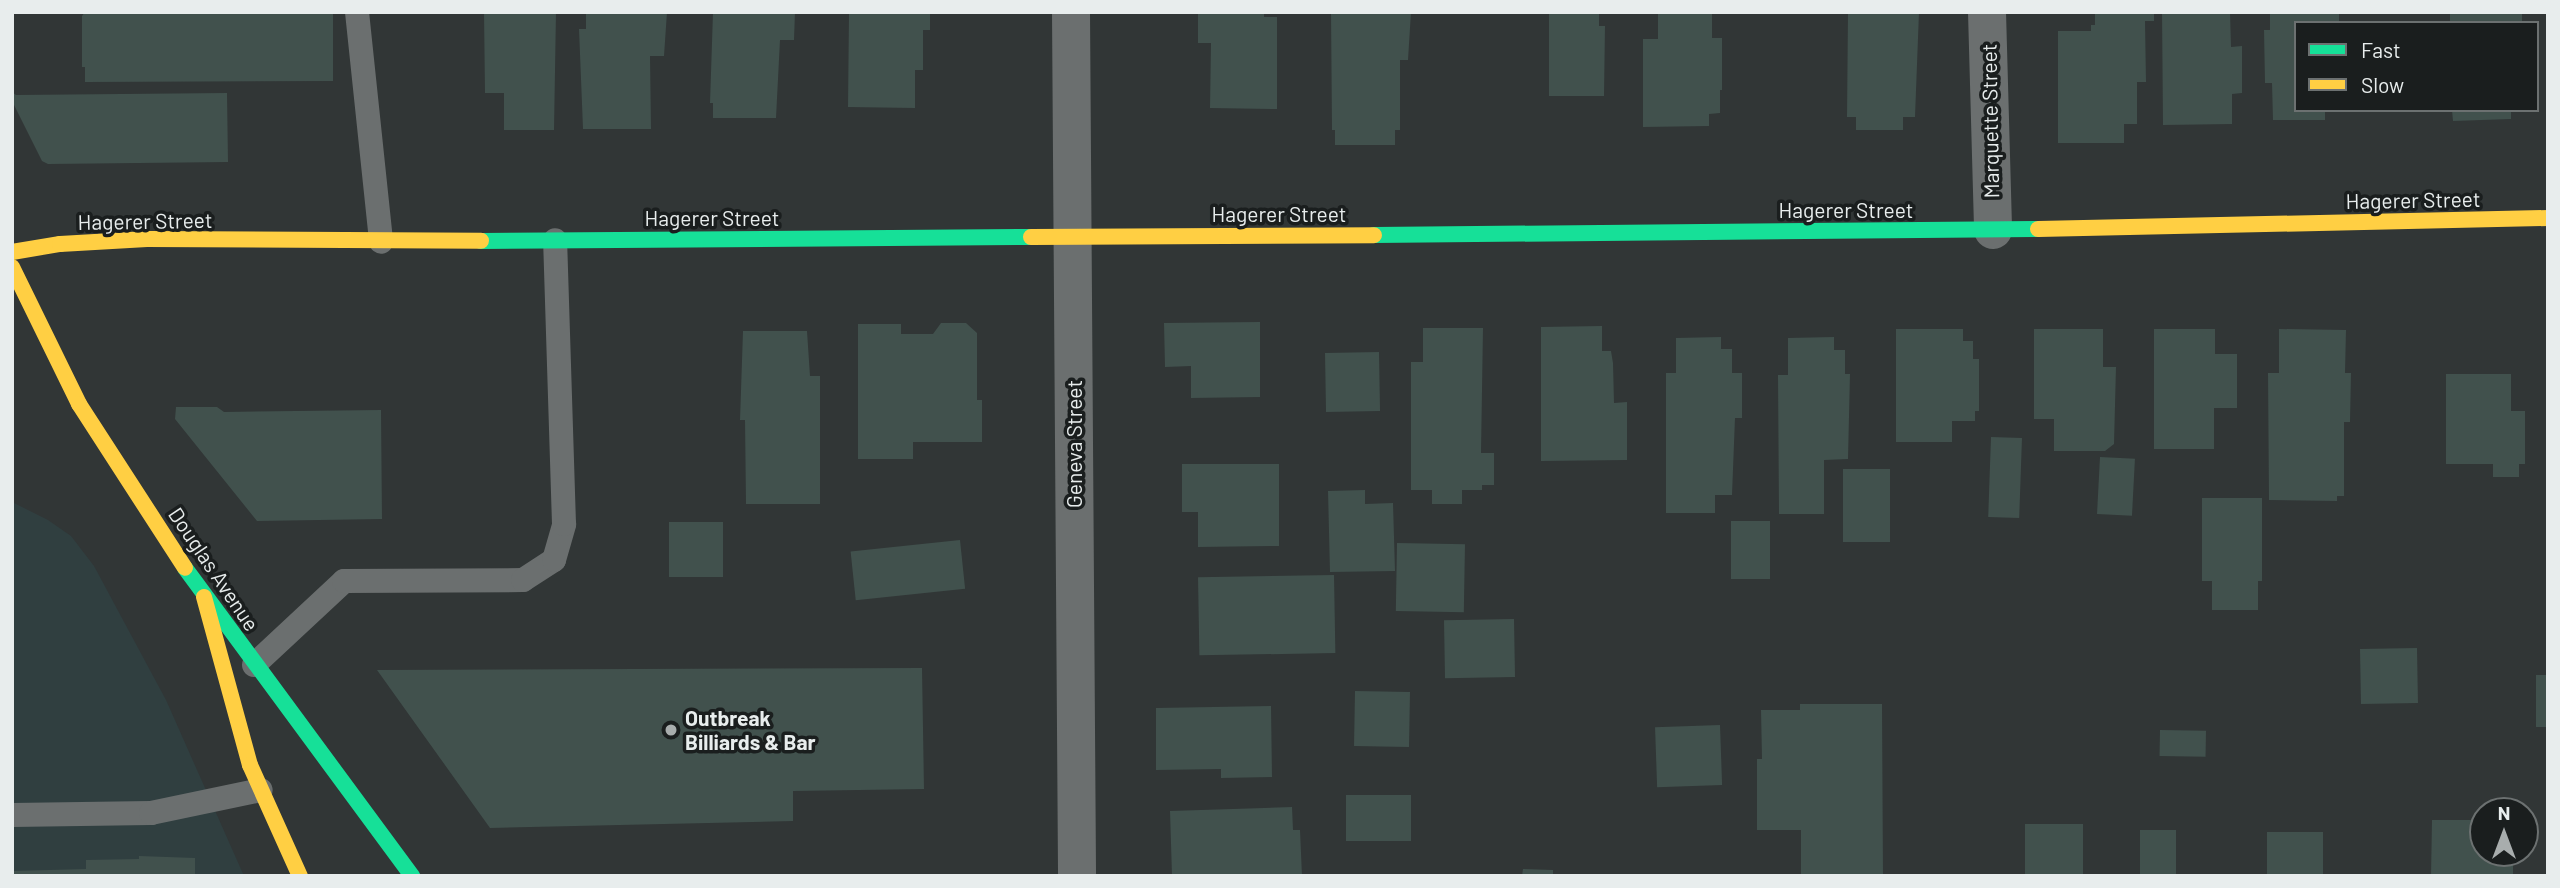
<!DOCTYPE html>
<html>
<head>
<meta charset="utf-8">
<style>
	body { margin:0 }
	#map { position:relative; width:2560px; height:888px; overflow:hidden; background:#313636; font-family:Barlow,sans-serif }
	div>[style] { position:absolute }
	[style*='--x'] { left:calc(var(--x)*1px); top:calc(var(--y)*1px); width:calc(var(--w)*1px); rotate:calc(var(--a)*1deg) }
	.built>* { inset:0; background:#303f40 }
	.building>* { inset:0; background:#41514d; transform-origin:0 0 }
	.lane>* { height:24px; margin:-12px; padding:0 12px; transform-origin:12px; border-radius:12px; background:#6b6f6f }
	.street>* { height:38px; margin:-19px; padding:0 19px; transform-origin:19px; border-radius:19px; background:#6b6f6f }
	.fast>* { height:16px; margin:-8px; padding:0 8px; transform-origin:8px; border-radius:8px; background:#16e098 }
	.slow>* { height:16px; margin:-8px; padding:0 8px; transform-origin:8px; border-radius:8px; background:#ffcf43 }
	.dots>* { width:19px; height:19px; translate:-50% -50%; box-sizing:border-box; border:4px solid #1a1e1e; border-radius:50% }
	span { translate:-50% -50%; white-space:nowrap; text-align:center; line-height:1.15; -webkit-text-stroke:7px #1a1e1e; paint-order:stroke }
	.street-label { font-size:21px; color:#e8eded }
	.poi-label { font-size:21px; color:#e8eded; font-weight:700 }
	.left { translate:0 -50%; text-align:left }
	.frame { position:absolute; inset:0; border:14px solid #e8eded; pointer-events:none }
	.legend { position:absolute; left:2294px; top:21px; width:245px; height:91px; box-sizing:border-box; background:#1a1e1e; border:2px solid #6c7171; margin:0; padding:9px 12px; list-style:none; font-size:21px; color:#e8eded }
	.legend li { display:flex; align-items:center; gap:14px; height:35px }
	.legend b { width:35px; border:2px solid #6c7171 }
	.north { position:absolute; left:2469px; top:797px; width:70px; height:70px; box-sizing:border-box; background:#1a1e1e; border:2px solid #6c7171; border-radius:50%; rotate:0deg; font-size:19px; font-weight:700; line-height:28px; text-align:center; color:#e8eded }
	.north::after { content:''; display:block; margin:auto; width:24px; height:32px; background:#a8adad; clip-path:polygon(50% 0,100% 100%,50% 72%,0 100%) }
</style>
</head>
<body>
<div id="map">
	<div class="built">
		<div style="clip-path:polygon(12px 502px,48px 520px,71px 536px,94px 566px,166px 700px,244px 876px,12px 876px)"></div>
	</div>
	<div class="building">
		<div style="clip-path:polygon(85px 12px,333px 12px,333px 81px,85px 82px,85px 67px,82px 67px,82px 16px)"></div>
		<div style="clip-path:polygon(484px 12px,556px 12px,554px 130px,504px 130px,504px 93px,485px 93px)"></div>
		<div style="clip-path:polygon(586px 12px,667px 12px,664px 56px,650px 56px,651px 129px,583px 129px,579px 29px,586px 29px)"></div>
		<div style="clip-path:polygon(713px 12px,795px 12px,794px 40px,780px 40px,776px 118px,713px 118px,713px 103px,710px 103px)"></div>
		<div style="clip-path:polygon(849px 12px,930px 12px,930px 30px,923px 30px,923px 70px,915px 70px,915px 108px,848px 107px)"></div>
		<div style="clip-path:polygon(1198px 12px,1264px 12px,1264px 17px,1277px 17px,1277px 109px,1210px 108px,1211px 43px,1198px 43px)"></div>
		<div style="clip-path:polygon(1331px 12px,1411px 12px,1408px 60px,1400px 60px,1400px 130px,1395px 130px,1395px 145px,1335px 145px,1335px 130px,1332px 130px)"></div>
		<div style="clip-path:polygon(1549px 12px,1599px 12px,1599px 26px,1605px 26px,1604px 96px,1549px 96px)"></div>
		<div style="clip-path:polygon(1658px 12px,1712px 12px,1712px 38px,1722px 38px,1722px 90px,1720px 90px,1720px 113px,1709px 114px,1709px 126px,1643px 127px,1643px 39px,1658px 39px)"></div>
		<div style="clip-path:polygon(1848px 12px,1919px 12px,1915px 117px,1903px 117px,1903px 130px,1856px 130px,1856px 117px,1847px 117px)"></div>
		<div style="clip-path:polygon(2095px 12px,2154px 12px,2154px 21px,2145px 21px,2146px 82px,2137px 82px,2137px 124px,2124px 124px,2124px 143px,2058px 143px,2058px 31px,2091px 31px,2091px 25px,2095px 25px)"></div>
		<div style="clip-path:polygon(2162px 12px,2230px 12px,2231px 47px,2242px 46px,2242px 93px,2232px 94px,2232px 124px,2163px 125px)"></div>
		<div style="clip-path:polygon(2270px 12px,2339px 12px,2339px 23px,2296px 23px,2296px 110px,2325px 110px,2325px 120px,2273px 120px,2272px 83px,2265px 83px,2264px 30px,2270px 30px)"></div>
		<div style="left:2450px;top:12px;width:72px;height:11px"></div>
		<div style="clip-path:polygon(12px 92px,16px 95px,227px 93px,228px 162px,48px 164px,42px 161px,12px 101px)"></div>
		<div style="clip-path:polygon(2452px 110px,2511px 110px,2511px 119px,2453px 121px)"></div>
		<div style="clip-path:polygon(1260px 322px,1260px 397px,1191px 398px,1191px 366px,1165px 367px,1164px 323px)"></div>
		<div style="clip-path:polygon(941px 323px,966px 323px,977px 333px,977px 400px,982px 400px,982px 442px,913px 442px,913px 459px,858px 459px,858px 324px,901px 324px,901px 334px,933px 334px)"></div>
		<div style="clip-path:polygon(1602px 326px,1602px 351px,1611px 351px,1613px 363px,1614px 403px,1627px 402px,1627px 460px,1541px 461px,1541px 327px)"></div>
		<div style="clip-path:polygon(1423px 328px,1483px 328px,1481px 453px,1494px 453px,1494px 485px,1482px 485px,1482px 490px,1462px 490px,1462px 504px,1432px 504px,1432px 490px,1411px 490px,1411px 362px,1423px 362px)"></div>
		<div style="clip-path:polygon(1896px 329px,1963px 329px,1963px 341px,1973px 341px,1973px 359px,1979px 359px,1979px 411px,1975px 411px,1975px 421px,1952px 421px,1952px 442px,1896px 442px)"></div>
		<div style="clip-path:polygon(2034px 329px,2103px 329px,2103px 367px,2116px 367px,2114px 444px,2105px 451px,2054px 451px,2054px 419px,2034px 419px)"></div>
		<div style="clip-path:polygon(2154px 329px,2215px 329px,2215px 354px,2237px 354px,2237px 408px,2214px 408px,2214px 449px,2154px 449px)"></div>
		<div style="clip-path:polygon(2279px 329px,2346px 330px,2345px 373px,2351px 373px,2350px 422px,2344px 422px,2344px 496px,2337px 496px,2337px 501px,2269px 500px,2268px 373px,2279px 373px)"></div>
		<div style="clip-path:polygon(743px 331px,807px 331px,810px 376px,820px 376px,820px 504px,746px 504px,745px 420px,740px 420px)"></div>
		<div style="clip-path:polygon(1721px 337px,1721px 349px,1732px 349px,1732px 373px,1742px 373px,1742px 418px,1735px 418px,1732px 495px,1715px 495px,1715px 513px,1666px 513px,1666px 373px,1676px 373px,1676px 338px)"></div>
		<div style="clip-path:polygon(1834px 337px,1834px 350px,1845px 350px,1845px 374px,1850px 374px,1848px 459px,1824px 460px,1824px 514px,1779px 514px,1778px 375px,1788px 375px,1788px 338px)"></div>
		<div style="left:1379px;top:352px;width:59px;height:54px;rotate:89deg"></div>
		<div style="clip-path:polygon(2446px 374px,2511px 374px,2511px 411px,2525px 411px,2525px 464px,2519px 464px,2519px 477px,2493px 477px,2493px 464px,2446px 464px)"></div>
		<div style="clip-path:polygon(176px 407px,217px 407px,224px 412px,381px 410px,382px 519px,257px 521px,175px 419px)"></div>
		<div style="left:1991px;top:437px;width:31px;height:80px;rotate:2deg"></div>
		<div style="left:2100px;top:457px;width:35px;height:57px;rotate:3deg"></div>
		<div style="clip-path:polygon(1182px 464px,1279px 464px,1279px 546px,1198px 547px,1198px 512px,1182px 512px)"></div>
		<div style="left:1843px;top:469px;width:47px;height:73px"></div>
		<div style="clip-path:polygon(1365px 490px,1365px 504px,1393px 503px,1395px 571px,1330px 572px,1328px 491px)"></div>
		<div style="clip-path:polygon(2202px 498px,2262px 498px,2262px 581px,2258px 581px,2258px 610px,2212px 610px,2212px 581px,2202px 581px)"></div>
		<div style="left:1731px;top:521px;width:39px;height:58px"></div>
		<div style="left:669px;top:522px;width:54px;height:55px"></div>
		<div style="left:960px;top:540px;width:49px;height:110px;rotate:84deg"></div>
		<div style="left:1397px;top:543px;width:68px;height:68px;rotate:1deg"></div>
		<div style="left:1334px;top:575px;width:78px;height:136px;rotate:89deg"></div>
		<div style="left:1514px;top:619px;width:58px;height:70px;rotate:89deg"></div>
		<div style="left:2417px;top:648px;width:55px;height:57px;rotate:89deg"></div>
		<div style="clip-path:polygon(922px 668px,924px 789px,793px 791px,793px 821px,490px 828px,377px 670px)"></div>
		<div style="left:2536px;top:675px;width:12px;height:52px"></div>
		<div style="left:1355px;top:691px;width:55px;height:55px;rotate:1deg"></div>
		<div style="clip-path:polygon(1800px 704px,1882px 704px,1883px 876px,1801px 876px,1801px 830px,1757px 830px,1757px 759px,1762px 759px,1761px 710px,1800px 710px)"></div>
		<div style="clip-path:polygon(1271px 706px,1272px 777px,1221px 778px,1221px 769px,1156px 770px,1156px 708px)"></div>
		<div style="left:1720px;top:725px;width:60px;height:65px;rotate:88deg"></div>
		<div style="left:2160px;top:730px;width:46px;height:26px;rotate:1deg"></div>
		<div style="left:1411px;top:795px;width:46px;height:65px;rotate:90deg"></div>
		<div style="clip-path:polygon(1292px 807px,1293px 830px,1300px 830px,1302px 876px,1172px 876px,1170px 811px)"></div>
		<div style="clip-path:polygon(2432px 820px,2483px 820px,2483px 853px,2513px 853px,2513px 876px,2431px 876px)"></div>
		<div style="left:2025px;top:824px;width:58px;height:52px"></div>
		<div style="left:2140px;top:830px;width:36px;height:46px"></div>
		<div style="left:2267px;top:832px;width:56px;height:44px"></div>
		<div style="clip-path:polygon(139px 856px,195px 858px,195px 876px,12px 876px,12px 871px,86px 869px,86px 860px,139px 859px)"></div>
		<div style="clip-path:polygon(1523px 869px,1553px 870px,1553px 876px,1522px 876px)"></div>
	</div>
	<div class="lane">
		<div style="--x:357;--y:12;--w:231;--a:84"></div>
		<div style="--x:254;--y:665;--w:123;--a:-43"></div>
		<div style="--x:344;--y:581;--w:179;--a:-0.3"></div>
		<div style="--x:523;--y:580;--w:37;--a:-33"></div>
		<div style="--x:554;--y:560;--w:37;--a:-74"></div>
		<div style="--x:564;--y:524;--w:284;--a:-91.8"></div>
		<div style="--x:12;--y:815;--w:139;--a:-0.8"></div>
		<div style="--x:151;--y:813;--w:112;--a:-11.8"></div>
	</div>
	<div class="street">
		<div style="--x:1071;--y:12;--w:864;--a:89.6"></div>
		<div style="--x:1987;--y:12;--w:218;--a:88.4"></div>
	</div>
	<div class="fast">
		<div style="--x:1374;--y:235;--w:664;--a:-0.52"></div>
		<div style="--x:481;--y:241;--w:550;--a:-0.42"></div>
		<div style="--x:185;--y:568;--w:383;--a:53.6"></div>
	</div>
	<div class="slow">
		<div style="--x:2038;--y:229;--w:510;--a:-1.24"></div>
		<div style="--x:1031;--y:237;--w:343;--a:-0.3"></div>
		<div style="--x:12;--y:252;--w:49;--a:-9.5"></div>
		<div style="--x:60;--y:244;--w:87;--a:-3.3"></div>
		<div style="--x:147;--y:239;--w:334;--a:0.3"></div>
		<div style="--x:12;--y:267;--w:153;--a:63.9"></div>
		<div style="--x:79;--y:404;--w:195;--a:57.1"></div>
		<div style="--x:204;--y:597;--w:174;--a:74.7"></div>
		<div style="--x:250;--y:765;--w:122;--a:65.8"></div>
	</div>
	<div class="dots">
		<div style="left:671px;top:730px;background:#a8adad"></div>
	</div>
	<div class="street-label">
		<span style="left:1990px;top:121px;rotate:-91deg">Marquette Street</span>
		<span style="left:2413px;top:200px;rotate:-1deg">Hagerer Street</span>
		<span style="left:1846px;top:210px">Hagerer Street</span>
		<span style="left:1279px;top:214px">Hagerer Street</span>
		<span style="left:712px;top:218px">Hagerer Street</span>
		<span style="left:145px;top:221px;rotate:-1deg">Hagerer Street</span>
		<span style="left:1074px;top:444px;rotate:-90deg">Geneva Street</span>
		<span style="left:214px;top:569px;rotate:56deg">Douglas Avenue</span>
	</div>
	<div class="poi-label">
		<span class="left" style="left:685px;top:730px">Outbreak<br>Billiards &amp; Bar</span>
	</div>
	<div class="frame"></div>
	<ul class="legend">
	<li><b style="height:9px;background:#16e098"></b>Fast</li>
	<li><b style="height:9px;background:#ffcf43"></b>Slow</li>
	</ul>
	<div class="north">N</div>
</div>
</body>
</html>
